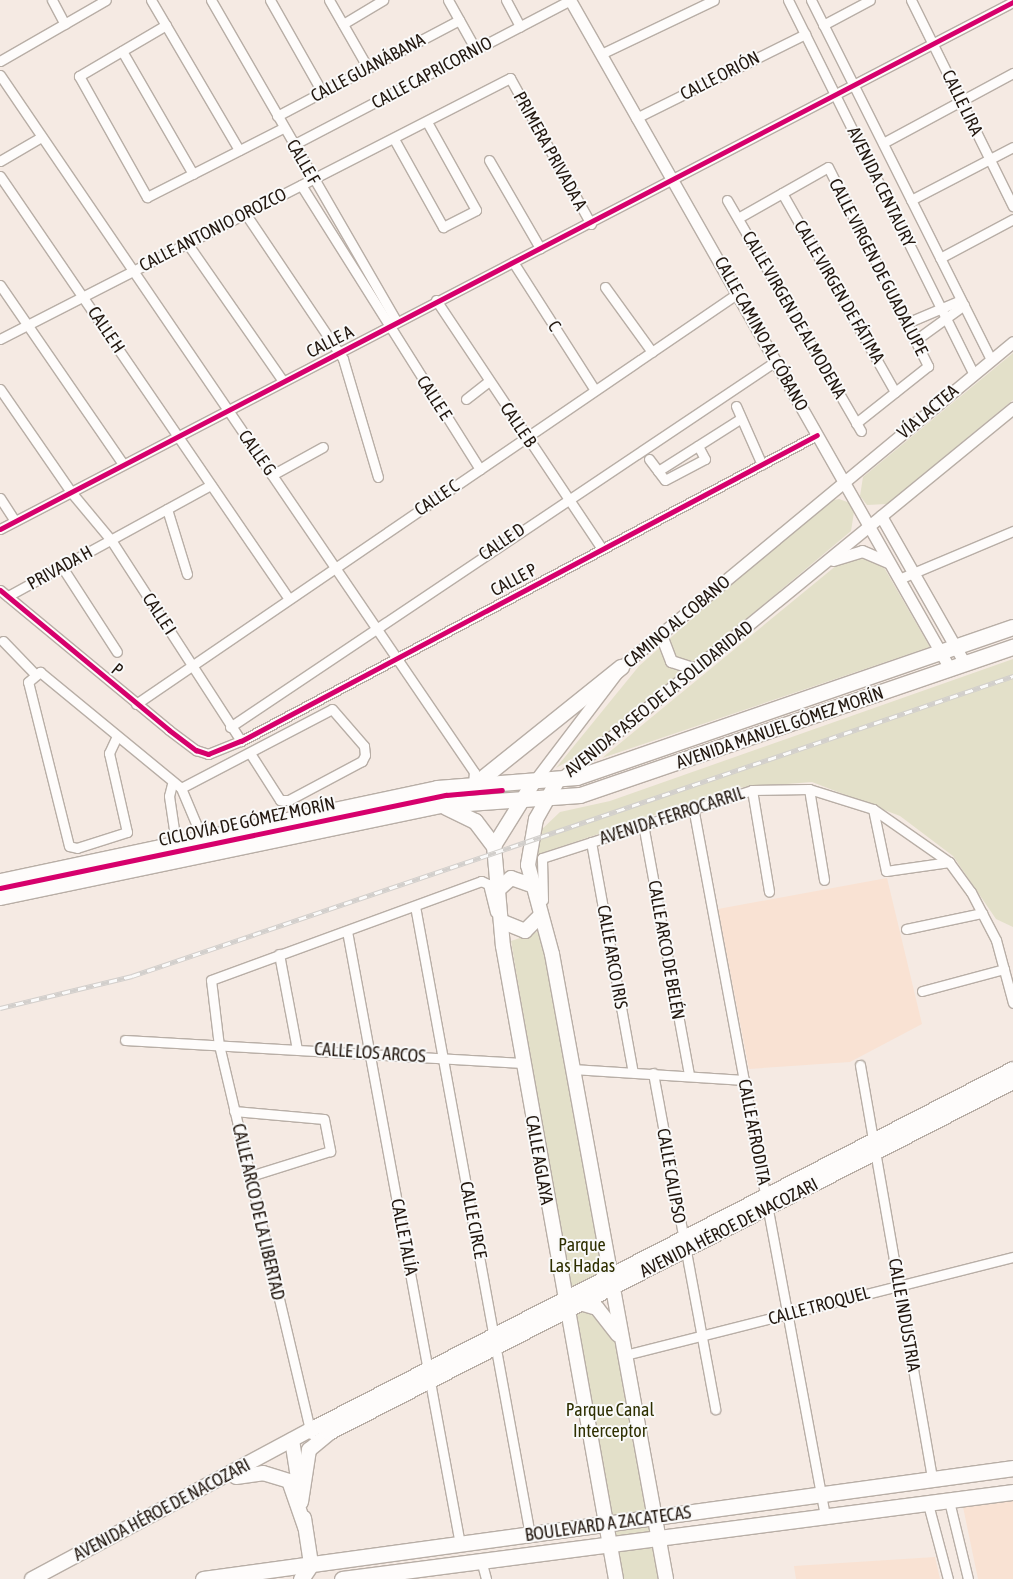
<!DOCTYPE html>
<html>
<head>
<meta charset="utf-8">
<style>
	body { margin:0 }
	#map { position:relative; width:1013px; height:1579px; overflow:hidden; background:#f5eae3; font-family:"Asap Condensed",sans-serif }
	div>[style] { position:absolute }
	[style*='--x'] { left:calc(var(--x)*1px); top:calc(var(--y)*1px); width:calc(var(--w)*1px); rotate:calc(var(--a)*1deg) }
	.built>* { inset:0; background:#f9e2d3 }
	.green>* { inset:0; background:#e3e0c9 }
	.roads { filter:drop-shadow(1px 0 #b8aea6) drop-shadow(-1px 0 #b8aea6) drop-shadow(0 1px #b8aea6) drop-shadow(0 -1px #b8aea6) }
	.minor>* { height:9px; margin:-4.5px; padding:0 4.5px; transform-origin:4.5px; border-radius:4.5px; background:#fefcfb }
	.tertiary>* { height:11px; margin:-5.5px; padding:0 5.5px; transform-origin:5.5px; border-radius:5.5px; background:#fefcfb }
	.secondary>* { height:14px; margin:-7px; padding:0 7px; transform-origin:7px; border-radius:7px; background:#fefcfb }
	.primary>* { height:15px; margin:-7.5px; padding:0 7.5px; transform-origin:7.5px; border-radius:7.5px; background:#fefcfb }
	.rail>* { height:4.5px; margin-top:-2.25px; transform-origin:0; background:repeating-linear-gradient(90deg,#fafafa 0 8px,#d2cfcc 0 16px); box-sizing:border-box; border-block:1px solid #d2cfcc }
	.cycleway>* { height:5px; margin:-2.5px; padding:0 2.5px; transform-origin:2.5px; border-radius:2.5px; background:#d6006c }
	span { translate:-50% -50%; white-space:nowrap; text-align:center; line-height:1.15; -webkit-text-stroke:4px #fafafa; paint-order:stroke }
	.street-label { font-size:18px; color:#22170f }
	.park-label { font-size:18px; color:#2e2f00 }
</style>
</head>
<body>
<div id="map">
	<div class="built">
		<div style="clip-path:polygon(887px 878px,922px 1024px,850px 1062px,749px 1069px,718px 909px)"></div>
		<div style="clip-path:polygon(1013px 1500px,1013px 1579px,978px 1579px,963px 1507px)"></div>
		<div style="clip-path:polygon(935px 1557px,940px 1579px,796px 1579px,794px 1566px)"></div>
	</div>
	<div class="green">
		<div style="clip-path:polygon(1013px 353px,1013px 400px,887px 504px,867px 505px,860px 496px,863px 477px)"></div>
		<div style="clip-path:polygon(839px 499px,850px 503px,854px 512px,851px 531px,599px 743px,556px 768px,639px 666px,756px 562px,830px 501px)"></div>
		<div style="clip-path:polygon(854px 556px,882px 564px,930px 647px,602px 758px,843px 560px)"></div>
		<div style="clip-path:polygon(1013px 659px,1013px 927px,996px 919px,953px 856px,900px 816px,812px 782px,735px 788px,536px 855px,538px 833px,560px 812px,610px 801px)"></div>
		<div style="clip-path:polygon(540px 931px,603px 1273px,569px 1290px,511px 941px)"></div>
		<div style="clip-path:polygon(580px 1307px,609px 1326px,621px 1349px,658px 1579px,621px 1579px,571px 1312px)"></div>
	</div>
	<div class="roads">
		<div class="minor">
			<div style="--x:52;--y:0;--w:27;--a:62"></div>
			<div style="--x:151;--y:0;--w:174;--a:59.6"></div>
			<div style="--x:211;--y:0;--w:372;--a:60"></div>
			<div style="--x:270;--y:0;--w:106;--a:60.5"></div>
			<div style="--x:329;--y:0;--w:78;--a:60.2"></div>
			<div style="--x:448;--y:0;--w:57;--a:60.8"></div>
			<div style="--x:506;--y:0;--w:30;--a:62"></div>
			<div style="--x:788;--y:0;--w:418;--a:63.6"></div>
			<div style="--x:811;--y:0;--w:402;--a:63.4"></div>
			<div style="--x:911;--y:0;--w:230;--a:63.7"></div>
			<div style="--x:343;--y:24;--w:47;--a:-31"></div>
			<div style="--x:166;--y:25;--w:101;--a:149.6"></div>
			<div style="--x:79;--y:76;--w:139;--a:60.7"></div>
			<div style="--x:147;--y:197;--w:153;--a:-26.9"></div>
			<div style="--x:823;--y:25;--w:53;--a:-28"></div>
			<div style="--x:122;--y:51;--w:142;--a:60"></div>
			<div style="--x:601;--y:54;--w:125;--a:-25.5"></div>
			<div style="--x:0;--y:61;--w:122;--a:-29.9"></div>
			<div style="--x:0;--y:75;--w:843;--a:55.78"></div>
			<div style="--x:474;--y:772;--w:11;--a:95"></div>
			<div style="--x:277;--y:116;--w:206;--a:-27.8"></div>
			<div style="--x:636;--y:118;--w:189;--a:-26.4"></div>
			<div style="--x:394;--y:139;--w:101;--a:60.9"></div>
			<div style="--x:443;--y:227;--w:37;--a:-27"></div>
			<div style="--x:476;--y:210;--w:101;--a:-119.1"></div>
			<div style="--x:883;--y:143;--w:148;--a:-28.3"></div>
			<div style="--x:293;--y:145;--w:313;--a:-27.6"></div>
			<div style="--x:489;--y:160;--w:102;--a:59.9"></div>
			<div style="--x:0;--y:161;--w:48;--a:-30.3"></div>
			<div style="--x:0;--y:176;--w:512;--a:55.66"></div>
			<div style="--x:301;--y:185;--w:336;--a:57.8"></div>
			<div style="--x:782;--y:193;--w:229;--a:60.4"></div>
			<div style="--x:727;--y:200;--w:267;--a:59.9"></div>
			<div style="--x:911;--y:200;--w:115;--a:-27.5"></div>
			<div style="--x:245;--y:213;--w:176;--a:56.1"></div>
			<div style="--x:343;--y:359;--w:123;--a:73.5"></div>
			<div style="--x:738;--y:218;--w:103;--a:-29.5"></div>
			<div style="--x:828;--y:167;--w:223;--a:63.3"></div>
			<div style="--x:928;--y:366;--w:92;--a:141.6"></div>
			<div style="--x:187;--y:243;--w:168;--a:55.2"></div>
			<div style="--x:940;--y:258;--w:83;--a:-28.1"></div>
			<div style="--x:513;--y:262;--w:152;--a:57.4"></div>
			<div style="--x:0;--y:285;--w:217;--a:55.5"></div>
			<div style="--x:605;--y:287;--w:80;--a:54.1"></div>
			<div style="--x:436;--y:300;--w:299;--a:56.3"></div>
			<div style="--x:909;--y:322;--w:56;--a:-22.9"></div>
			<div style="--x:0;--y:339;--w:573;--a:-27.1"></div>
			<div style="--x:510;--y:78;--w:167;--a:61"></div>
			<div style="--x:917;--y:339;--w:58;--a:-35.9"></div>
			<div style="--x:0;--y:389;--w:125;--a:55.4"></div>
			<div style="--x:71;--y:492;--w:62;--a:50.2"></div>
			<div style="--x:111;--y:540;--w:239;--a:57.1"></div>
			<div style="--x:466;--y:399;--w:29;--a:-38"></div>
			<div style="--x:736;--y:406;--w:64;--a:66.2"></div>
			<div style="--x:649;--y:459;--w:26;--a:53"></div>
			<div style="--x:665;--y:480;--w:45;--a:-27.7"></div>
			<div style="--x:705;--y:459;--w:15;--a:-118"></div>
			<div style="--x:658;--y:471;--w:97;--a:-32.4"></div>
			<div style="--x:272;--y:475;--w:58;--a:-28.8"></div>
			<div style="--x:0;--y:498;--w:27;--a:57"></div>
			<div style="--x:167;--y:509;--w:68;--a:72.9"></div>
			<div style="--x:0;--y:529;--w:1142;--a:-27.49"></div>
			<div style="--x:62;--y:567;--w:101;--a:57.1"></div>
			<div style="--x:899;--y:579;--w:124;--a:-22.8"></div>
			<div style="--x:0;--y:590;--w:219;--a:39.6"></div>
			<div style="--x:169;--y:730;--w:34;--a:37"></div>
			<div style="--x:196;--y:750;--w:13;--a:18"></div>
			<div style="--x:208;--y:754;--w:35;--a:-22"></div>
			<div style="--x:241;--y:741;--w:652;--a:-27.98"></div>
			<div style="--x:8;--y:596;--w:231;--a:-28.7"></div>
			<div style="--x:3;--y:641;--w:46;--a:45.9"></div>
			<div style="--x:136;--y:704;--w:729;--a:-34.32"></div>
			<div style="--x:230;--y:727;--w:657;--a:-33.84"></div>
			<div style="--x:117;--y:736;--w:19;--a:115"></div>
			<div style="--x:109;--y:753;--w:81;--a:77.2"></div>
			<div style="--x:127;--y:832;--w:52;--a:162.3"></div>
			<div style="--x:77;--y:848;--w:8;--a:-166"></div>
			<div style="--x:69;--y:846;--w:169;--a:-104"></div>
			<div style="--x:28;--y:682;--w:16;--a:-40"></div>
			<div style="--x:40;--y:672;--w:183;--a:39.4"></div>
			<div style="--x:181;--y:788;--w:54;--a:67.2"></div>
			<div style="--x:172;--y:784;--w:12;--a:104"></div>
			<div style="--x:169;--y:796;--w:48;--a:81.5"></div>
			<div style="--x:181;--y:788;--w:170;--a:-27.6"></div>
			<div style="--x:332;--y:709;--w:49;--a:49.1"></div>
			<div style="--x:364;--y:746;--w:9;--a:84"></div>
			<div style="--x:365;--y:755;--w:7;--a:117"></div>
			<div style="--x:362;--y:761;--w:83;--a:151.9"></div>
			<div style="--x:289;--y:800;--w:9;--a:180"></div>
			<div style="--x:280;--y:800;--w:56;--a:-122.6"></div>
			<div style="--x:809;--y:789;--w:92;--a:80.6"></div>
			<div style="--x:752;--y:790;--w:103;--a:80.5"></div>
			<div style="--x:693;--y:807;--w:721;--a:79.45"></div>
			<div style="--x:873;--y:809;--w:63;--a:78.2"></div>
			<div style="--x:886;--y:871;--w:64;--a:-8.1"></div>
			<div style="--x:643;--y:824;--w:255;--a:79.6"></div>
			<div style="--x:591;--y:842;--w:234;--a:79.7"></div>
			<div style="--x:543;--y:900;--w:42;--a:-91.4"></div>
			<div style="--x:542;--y:858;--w:221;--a:-17.9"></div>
			<div style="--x:752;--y:790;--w:57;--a:-1"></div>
			<div style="--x:809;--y:789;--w:67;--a:17.4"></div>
			<div style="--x:873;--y:809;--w:93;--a:34.9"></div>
			<div style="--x:949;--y:862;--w:37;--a:54"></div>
			<div style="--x:971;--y:892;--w:54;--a:62.5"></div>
			<div style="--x:996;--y:940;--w:65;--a:74.9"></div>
			<div style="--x:415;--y:906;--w:639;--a:79.64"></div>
			<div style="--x:906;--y:929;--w:78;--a:-11.9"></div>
			<div style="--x:347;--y:931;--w:623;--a:79.56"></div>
			<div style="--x:279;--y:954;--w:97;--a:79.3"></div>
			<div style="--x:922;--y:991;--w:85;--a:-15"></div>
			<div style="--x:125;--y:1040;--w:398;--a:3.3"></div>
			<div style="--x:860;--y:1065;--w:419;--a:80.1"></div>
			<div style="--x:573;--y:1069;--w:171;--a:3.7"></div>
			<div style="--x:653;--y:1073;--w:342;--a:79.5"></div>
			<div style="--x:234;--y:1111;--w:90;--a:5.1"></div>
			<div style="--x:324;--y:1119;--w:33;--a:79"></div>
			<div style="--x:330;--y:1151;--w:84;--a:162.6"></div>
			<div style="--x:625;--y:1355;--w:400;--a:-14.2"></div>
			<div style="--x:311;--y:1434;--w:399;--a:-103.3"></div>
			<div style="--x:219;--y:1046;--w:66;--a:-96.9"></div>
			<div style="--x:211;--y:980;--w:288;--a:-20.1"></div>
			<div style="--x:481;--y:881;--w:8;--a:23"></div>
			<div style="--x:488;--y:884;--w:29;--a:76"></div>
			<div style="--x:949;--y:1501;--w:80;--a:76.3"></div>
			<div style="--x:928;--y:1504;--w:78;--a:75.1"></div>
			<div style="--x:481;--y:1560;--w:20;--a:75"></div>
		</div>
		<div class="tertiary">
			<div style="--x:570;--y:0;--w:769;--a:60.4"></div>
			<div style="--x:881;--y:516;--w:170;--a:60.4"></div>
			<div style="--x:833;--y:560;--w:30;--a:-17"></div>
			<div style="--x:862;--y:551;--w:28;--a:23"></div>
			<div style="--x:661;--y:635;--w:28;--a:69"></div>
			<div style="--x:671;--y:661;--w:26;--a:18"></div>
			<div style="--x:560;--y:779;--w:586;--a:-39.32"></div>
			<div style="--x:533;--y:783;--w:146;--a:-52.8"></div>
			<div style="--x:621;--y:667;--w:509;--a:-39.66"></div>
		</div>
		<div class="secondary">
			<div style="--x:558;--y:780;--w:45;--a:119.4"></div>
			<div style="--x:536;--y:819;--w:47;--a:99.9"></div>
			<div style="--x:528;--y:865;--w:92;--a:74.9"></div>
			<div style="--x:552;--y:954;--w:635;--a:79.66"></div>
			<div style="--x:533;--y:783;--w:74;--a:121.8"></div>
			<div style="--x:494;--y:846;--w:100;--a:84.9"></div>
			<div style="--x:503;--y:946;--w:643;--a:79.88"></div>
			<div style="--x:500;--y:888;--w:15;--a:-42"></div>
			<div style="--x:511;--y:878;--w:21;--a:19"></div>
			<div style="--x:503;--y:922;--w:24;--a:22"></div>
			<div style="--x:525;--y:931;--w:21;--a:-45"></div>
			<div style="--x:577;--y:1302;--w:21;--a:17"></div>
			<div style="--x:597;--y:1308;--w:34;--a:52"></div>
			<div style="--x:292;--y:1440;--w:39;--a:81"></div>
			<div style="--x:236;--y:1477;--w:27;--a:-8"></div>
			<div style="--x:263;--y:1473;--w:27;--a:17"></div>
			<div style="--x:289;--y:1481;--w:49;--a:70.8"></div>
			<div style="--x:301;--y:1502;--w:53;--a:-81.3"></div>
			<div style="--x:309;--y:1450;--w:26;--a:-40"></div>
			<div style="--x:329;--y:1433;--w:769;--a:-27.16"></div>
			<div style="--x:304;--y:1518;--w:47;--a:81.3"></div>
			<div style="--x:32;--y:1579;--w:315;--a:-28.2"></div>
			<div style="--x:310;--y:1430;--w:790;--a:-27.18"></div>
		</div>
		<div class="primary">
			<div style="--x:476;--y:783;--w:186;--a:-38.7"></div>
			<div style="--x:446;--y:807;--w:32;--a:26"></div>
			<div style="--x:475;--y:821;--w:31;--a:53"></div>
			<div style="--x:0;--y:881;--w:447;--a:-12"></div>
			<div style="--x:437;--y:788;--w:140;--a:-4.5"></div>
			<div style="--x:577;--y:777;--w:461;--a:-19"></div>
			<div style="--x:0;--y:897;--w:450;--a:-11.8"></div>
			<div style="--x:440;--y:805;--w:140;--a:-4.1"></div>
			<div style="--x:580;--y:795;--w:458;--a:-18.9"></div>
			<div style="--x:203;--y:1579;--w:818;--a:-7.8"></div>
			<div style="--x:301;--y:1579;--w:18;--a:-56"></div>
			<div style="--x:342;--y:1579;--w:677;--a:-7.39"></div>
		</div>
	</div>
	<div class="rail">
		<div style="--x:0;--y:1008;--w:136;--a:-13.6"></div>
		<div style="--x:132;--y:976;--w:931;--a:-18.8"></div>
	</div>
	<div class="cycleway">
		<div style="--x:0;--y:529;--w:1142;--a:-27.49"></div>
		<div style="--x:0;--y:590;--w:219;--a:39.6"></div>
		<div style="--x:169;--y:730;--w:34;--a:37"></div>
		<div style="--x:196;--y:750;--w:13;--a:18"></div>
		<div style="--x:208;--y:754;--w:35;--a:-22"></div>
		<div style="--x:241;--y:741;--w:652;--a:-27.98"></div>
		<div style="--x:0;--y:888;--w:456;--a:-11.8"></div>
		<div style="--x:446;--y:795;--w:56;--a:-5.1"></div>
	</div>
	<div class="street-label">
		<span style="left:368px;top:68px;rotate:-28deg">CALLE GUANÁBANA</span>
		<span style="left:432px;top:73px;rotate:-28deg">CALLE CAPRICORNIO</span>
		<span style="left:720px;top:76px;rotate:-27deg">CALLE ORIÓN</span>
		<span style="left:962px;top:103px;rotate:64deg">CALLE LIRA</span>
		<span style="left:550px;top:151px;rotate:61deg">PRIMERA PRIVADA A</span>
		<span style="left:303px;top:162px;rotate:60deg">CALLE F</span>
		<span style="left:881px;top:187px;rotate:64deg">AVENIDA CENTAURY</span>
		<span style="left:213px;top:230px;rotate:-27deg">CALLE ANTONIO OROZCO</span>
		<span style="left:878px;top:267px;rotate:63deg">CALLE VIRGEN DE GUADALUPE</span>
		<span style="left:839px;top:292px;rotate:60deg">CALLE VIRGEN DE FÁTIMA</span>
		<span style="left:794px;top:315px;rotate:60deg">CALLE VIRGEN DE ALMODENA</span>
		<span style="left:554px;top:326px;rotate:57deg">C</span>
		<span style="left:106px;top:330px;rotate:56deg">CALLE H</span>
		<span style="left:761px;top:334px;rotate:61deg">CALLE CAMINO AL CÓBANO</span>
		<span style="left:330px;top:342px;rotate:-27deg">CALLE A</span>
		<span style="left:434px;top:398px;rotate:57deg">CALLE E</span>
		<span style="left:928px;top:412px;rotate:-40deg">VÍA LACTEA</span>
		<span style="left:518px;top:425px;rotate:56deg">CALLE B</span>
		<span style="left:257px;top:453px;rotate:55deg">CALLE G</span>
		<span style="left:437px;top:498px;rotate:-34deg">CALLE C</span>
		<span style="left:502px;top:542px;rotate:-34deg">CALLE D</span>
		<span style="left:60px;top:568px;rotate:-29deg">PRIVADA H</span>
		<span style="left:514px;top:580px;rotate:-28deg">CALLE P</span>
		<span style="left:159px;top:614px;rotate:57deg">CALLE I</span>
		<span style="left:677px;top:622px;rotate:-40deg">CAMINO AL COBANO</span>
		<span style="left:117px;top:670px;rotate:40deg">P</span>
		<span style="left:659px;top:699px;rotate:-39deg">AVENIDA PASEO DE LA SOLIDARIDAD</span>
		<span style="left:780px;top:728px;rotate:-19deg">AVENIDA MANUEL GÓMEZ MORÍN</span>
		<span style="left:672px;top:816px;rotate:-18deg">AVENIDA FERROCARRIL</span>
		<span style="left:247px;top:822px;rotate:-12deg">CICLOVÍA DE GÓMEZ MORÍN</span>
		<span style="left:666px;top:950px;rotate:80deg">CALLE ARCO DE BELÉN</span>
		<span style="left:612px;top:957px;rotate:80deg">CALLE ARCO IRIS</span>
		<span style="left:370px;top:1053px;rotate:4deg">CALLE LOS ARCOS</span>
		<span style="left:754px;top:1132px;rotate:79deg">CALLE AFRODITA</span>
		<span style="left:539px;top:1160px;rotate:80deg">CALLE AGLAYA</span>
		<span style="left:671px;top:1176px;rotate:80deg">CALLE CALIPSO</span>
		<span style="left:258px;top:1212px;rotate:77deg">CALLE ARCO DE LA LIBERTAD</span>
		<span style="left:473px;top:1220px;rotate:79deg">CALLE CIRCE</span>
		<span style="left:729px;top:1228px;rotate:-27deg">AVENIDA HÉROE DE NACOZARI</span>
		<span style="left:404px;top:1237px;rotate:79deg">CALLE TALÍA</span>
		<span style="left:819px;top:1306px;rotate:-15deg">CALLE TROQUEL</span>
		<span style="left:904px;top:1315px;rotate:80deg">CALLE INDUSTRIA</span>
		<span style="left:162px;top:1510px;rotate:-28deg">AVENIDA HÉROE DE NACOZARI</span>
		<span style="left:608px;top:1524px;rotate:-8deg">BOULEVARD A ZACATECAS</span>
	</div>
	<div class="park-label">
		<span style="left:582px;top:1256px">Parque<br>Las Hadas</span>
		<span style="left:610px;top:1421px">Parque Canal<br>Interceptor</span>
	</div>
</div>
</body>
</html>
